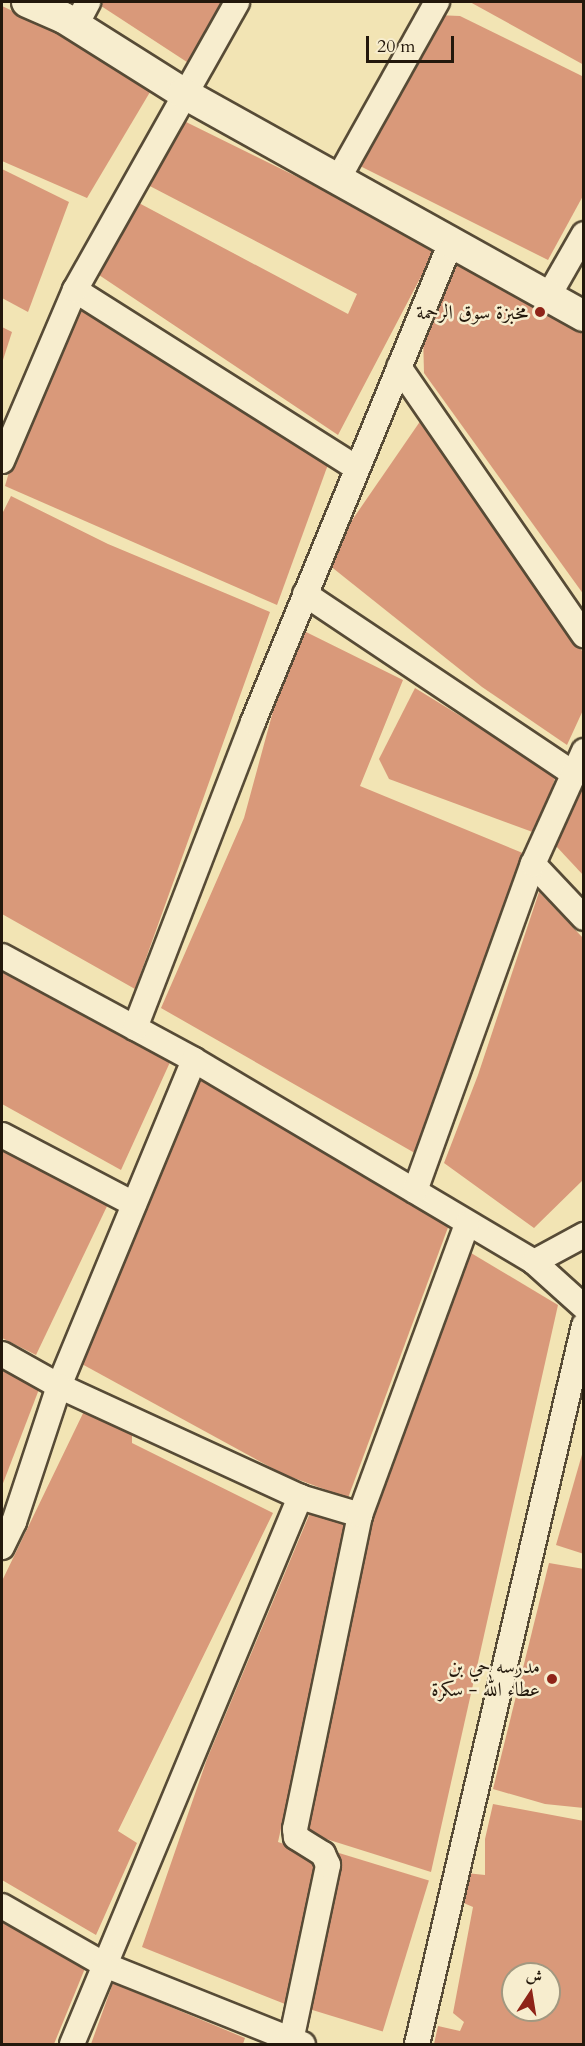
<!DOCTYPE html>
<html>
<head>
<meta charset="utf-8">
<style>
	body { margin:0 }
	#map { position:relative; width:585px; height:2046px; overflow:hidden; background:#f2e4b4; font-family:Cardo,Amiri,serif }
	div>[style] { position:absolute }
	[style*='--x'] { left:calc(var(--x)*1px); top:calc(var(--y)*1px); width:calc(var(--w)*1px); rotate:calc(var(--a)*1deg) }
	.building>* { inset:0; background:#d9997a; transform-origin:0 0 }
	.roads { filter:drop-shadow(2px 0 #574b36) drop-shadow(-2px 0 #574b36) drop-shadow(0 2px #574b36) drop-shadow(0 -2px #574b36) }
	.minor>* { height:24px; margin:-12px; padding:0 12px; transform-origin:12px; border-radius:12px; background:#f7edce }
	.tertiary>* { height:30px; margin:-15px; padding:0 15px; transform-origin:15px; border-radius:15px; background:#f7edce }
	.dots>* { width:16px; height:16px; translate:-50% -50%; box-sizing:border-box; border:3px solid #f7edce; border-radius:50% }
	span { translate:-50% -50%; white-space:nowrap; text-align:center; line-height:1.15; -webkit-text-stroke:5px #f7edce; paint-order:stroke }
	.poi-label { font-size:20px; color:#23180c }
	.right { translate:-100% -50%; text-align:right }
	.frame { position:absolute; inset:0; border:3px solid #23180c; pointer-events:none }
	.north { position:absolute; left:501px; top:1962px; width:60px; height:60px; box-sizing:border-box; background:#f7edce; border:2px solid #a29880; border-radius:50%; rotate:12deg; font-size:16px; font-weight:700; line-height:24px; text-align:center; color:#23180c }
	.north::after { content:''; display:block; margin:auto; width:21px; height:27px; background:#8f2418; clip-path:polygon(50% 0,100% 100%,50% 72%,0 100%) }
	.scale { position:absolute; left:366px; top:36px; width:88px; height:27px; box-sizing:border-box; border:3px solid #23180c; border-top:0; padding-left:8px; font-size:18px; line-height:21px; white-space:nowrap; color:#23180c; -webkit-text-stroke:4px #f7edce; paint-order:stroke }
</style>
</head>
<body>
<div id="map">
	<div class="building">
		<div style="clip-path:polygon(95px 2px,224px 2px,190px 64px)"></div>
		<div style="clip-path:polygon(470px 2px,584px 2px,584px 65px)"></div>
		<div style="clip-path:polygon(2px 6px,68px 37px,153px 87px,87px 198px,2px 161px)"></div>
		<div style="clip-path:polygon(436px 15px,460px 16px,584px 77px,584px 194px,548px 260px,354px 163px)"></div>
		<div style="clip-path:polygon(182px 120px,437px 246px,338px 435px,93px 271px,137px 202px,348px 314px,357px 294px,144px 183px)"></div>
		<div style="clip-path:polygon(2px 169px,69px 202px,28px 312px,2px 298px)"></div>
		<div style="clip-path:polygon(459px 258px,584px 329px,584px 595px,424px 373px,423px 334px)"></div>
		<div style="clip-path:polygon(82px 303px,330px 459px,277px 605px,5px 486px,23px 424px)"></div>
		<div style="clip-path:polygon(2px 327px,12px 332px,2px 363px)"></div>
		<div style="clip-path:polygon(421px 420px,482px 502px,584px 654px,584px 708px,567px 745px,482px 687px,324px 561px)"></div>
		<div style="clip-path:polygon(11px 496px,108px 544px,270px 612px,135px 989px,2px 914px,2px 514px)"></div>
		<div style="clip-path:polygon(302px 630px,403px 680px,360px 786px,530px 856px,420px 1156px,161px 1008px,244px 818px,288px 656px)"></div>
		<div style="clip-path:polygon(415px 688px,556px 775px,538px 834px,389px 779px,379px 759px)"></div>
		<div style="clip-path:polygon(584px 780px,584px 876px,556px 846px)"></div>
		<div style="clip-path:polygon(539px 892px,584px 939px,584px 1179px,534px 1228px,444px 1163px,478px 1075px)"></div>
		<div style="clip-path:polygon(2px 963px,171px 1060px,121px 1170px,2px 1104px)"></div>
		<div style="clip-path:polygon(200px 1074px,450px 1222px,348px 1498px,283px 1474px,80px 1363px)"></div>
		<div style="clip-path:polygon(2px 1143px,109px 1202px,36px 1355px,2px 1338px)"></div>
		<div style="clip-path:polygon(466px 1250px,558px 1305px,431px 1872px,304px 1832px,373px 1495px)"></div>
		<div style="clip-path:polygon(2px 1364px,41px 1384px,2px 1486px)"></div>
		<div style="clip-path:polygon(87px 1405px,132px 1429px,132px 1443px,273px 1513px,118px 1831px,137px 1843px,96px 1935px,2px 1880px,2px 1581px)"></div>
		<div style="clip-path:polygon(583px 1451px,584px 1451px,584px 1554px,556px 1545px)"></div>
		<div style="clip-path:polygon(310px 1513px,348px 1525px,278px 1842px,320px 1856px,290px 2006px,142px 1947px,207px 1759px)"></div>
		<div style="clip-path:polygon(549px 1563px,584px 1569px,584px 1808px,545px 1804px,493px 1789px)"></div>
		<div style="clip-path:polygon(evenodd,493px 1804px,584px 1821px,584px 2044px,434px 2044px,438px 2026px,460px 2031px,464px 2022px,453px 2013px,473px 1907px,459px 1901px,466px 1873px,485px 1875px,485px 1839px,493px 1804px,513px 1974px,549px 1974px,549px 2010px,513px 2010px,513px 1974px)"></div>
		<div style="left:339px;top:1853px;width:94px;height:158px;rotate:17deg"></div>
		<div style="clip-path:polygon(2px 1914px,88px 1961px,54px 2044px,2px 2044px)"></div>
		<div style="clip-path:polygon(113px 1983px,245px 2038px,243px 2044px,91px 2044px)"></div>
	</div>
	<div class="roads">
		<div class="minor">
			<div style="--x:76;--y:25;--w:26;--a:-62"></div>
			<div style="--x:338;--y:179;--w:203;--a:-60.8"></div>
			<div style="--x:75;--y:290;--w:333;--a:32.3"></div>
			<div style="--x:549;--y:295;--w:70;--a:-60.2"></div>
			<div style="--x:399;--y:367;--w:326;--a:55.4"></div>
			<div style="--x:2;--y:461;--w:186;--a:-66.9"></div>
			<div style="--x:75;--y:290;--w:330;--a:-60.6"></div>
			<div style="--x:305;--y:594;--w:321;--a:33.8"></div>
			<div style="--x:533;--y:864;--w:74;--a:46.6"></div>
			<div style="--x:2;--y:956;--w:218;--a:28.4"></div>
			<div style="--x:194;--y:1060;--w:395;--a:30.7"></div>
			<div style="--x:534;--y:1262;--w:67;--a:42"></div>
			<div style="--x:135;--y:1028;--w:328;--a:-68.9"></div>
			<div style="--x:253;--y:722;--w:519;--a:-67.58"></div>
			<div style="--x:194;--y:1060;--w:353;--a:112.5"></div>
			<div style="--x:59;--y:1386;--w:265;--a:24.7"></div>
			<div style="--x:300;--y:1497;--w:63;--a:16.7"></div>
			<div style="--x:2;--y:1135;--w:149;--a:27.6"></div>
			<div style="--x:415;--y:1191;--w:348;--a:-70.2"></div>
			<div style="--x:533;--y:864;--w:124;--a:-65.7"></div>
			<div style="--x:534;--y:1262;--w:57;--a:-28.4"></div>
			<div style="--x:2;--y:1354;--w:65;--a:29.3"></div>
			<div style="--x:59;--y:1386;--w:143;--a:108.3"></div>
			<div style="--x:14;--y:1522;--w:28;--a:116"></div>
			<div style="--x:2;--y:1906;--w:119;--a:29.8"></div>
			<div style="--x:105;--y:1965;--w:213;--a:21.8"></div>
			<div style="--x:291;--y:2041;--w:180;--a:-78.1"></div>
			<div style="--x:328;--y:1865;--w:12;--a:-114"></div>
			<div style="--x:323;--y:1854;--w:32;--a:-148"></div>
			<div style="--x:296;--y:1837;--w:8;--a:-97"></div>
			<div style="--x:295;--y:1829;--w:321;--a:-78.3"></div>
			<div style="--x:360;--y:1515;--w:310;--a:-69.8"></div>
			<div style="--x:72;--y:2044;--w:593;--a:-67.37"></div>
			<div style="--x:417;--y:2044;--w:738;--a:-76.92"></div>
		</div>
		<div class="tertiary">
			<div style="--x:27;--y:2;--w:40;--a:23.4"></div>
			<div style="--x:64;--y:18;--w:141;--a:32.2"></div>
			<div style="--x:183;--y:93;--w:459;--a:29.1"></div>
		</div>
	</div>
	<div class="dots">
		<div style="left:540px;top:312px;background:#8f2418"></div>
		<div style="left:552px;top:1679px;background:#8f2418"></div>
	</div>
	<div class="poi-label">
		<span class="right" style="left:528px;top:312px">مخبزة سوق الرحمة</span>
		<span class="right" style="left:540px;top:1678px">مدرسه حي بن<br>عطاء الله - سكرة</span>
	</div>
	<div class="frame"></div>
	<div class="north">ش</div>
	<div class="scale">20 m</div>
</div>
</body>
</html>
